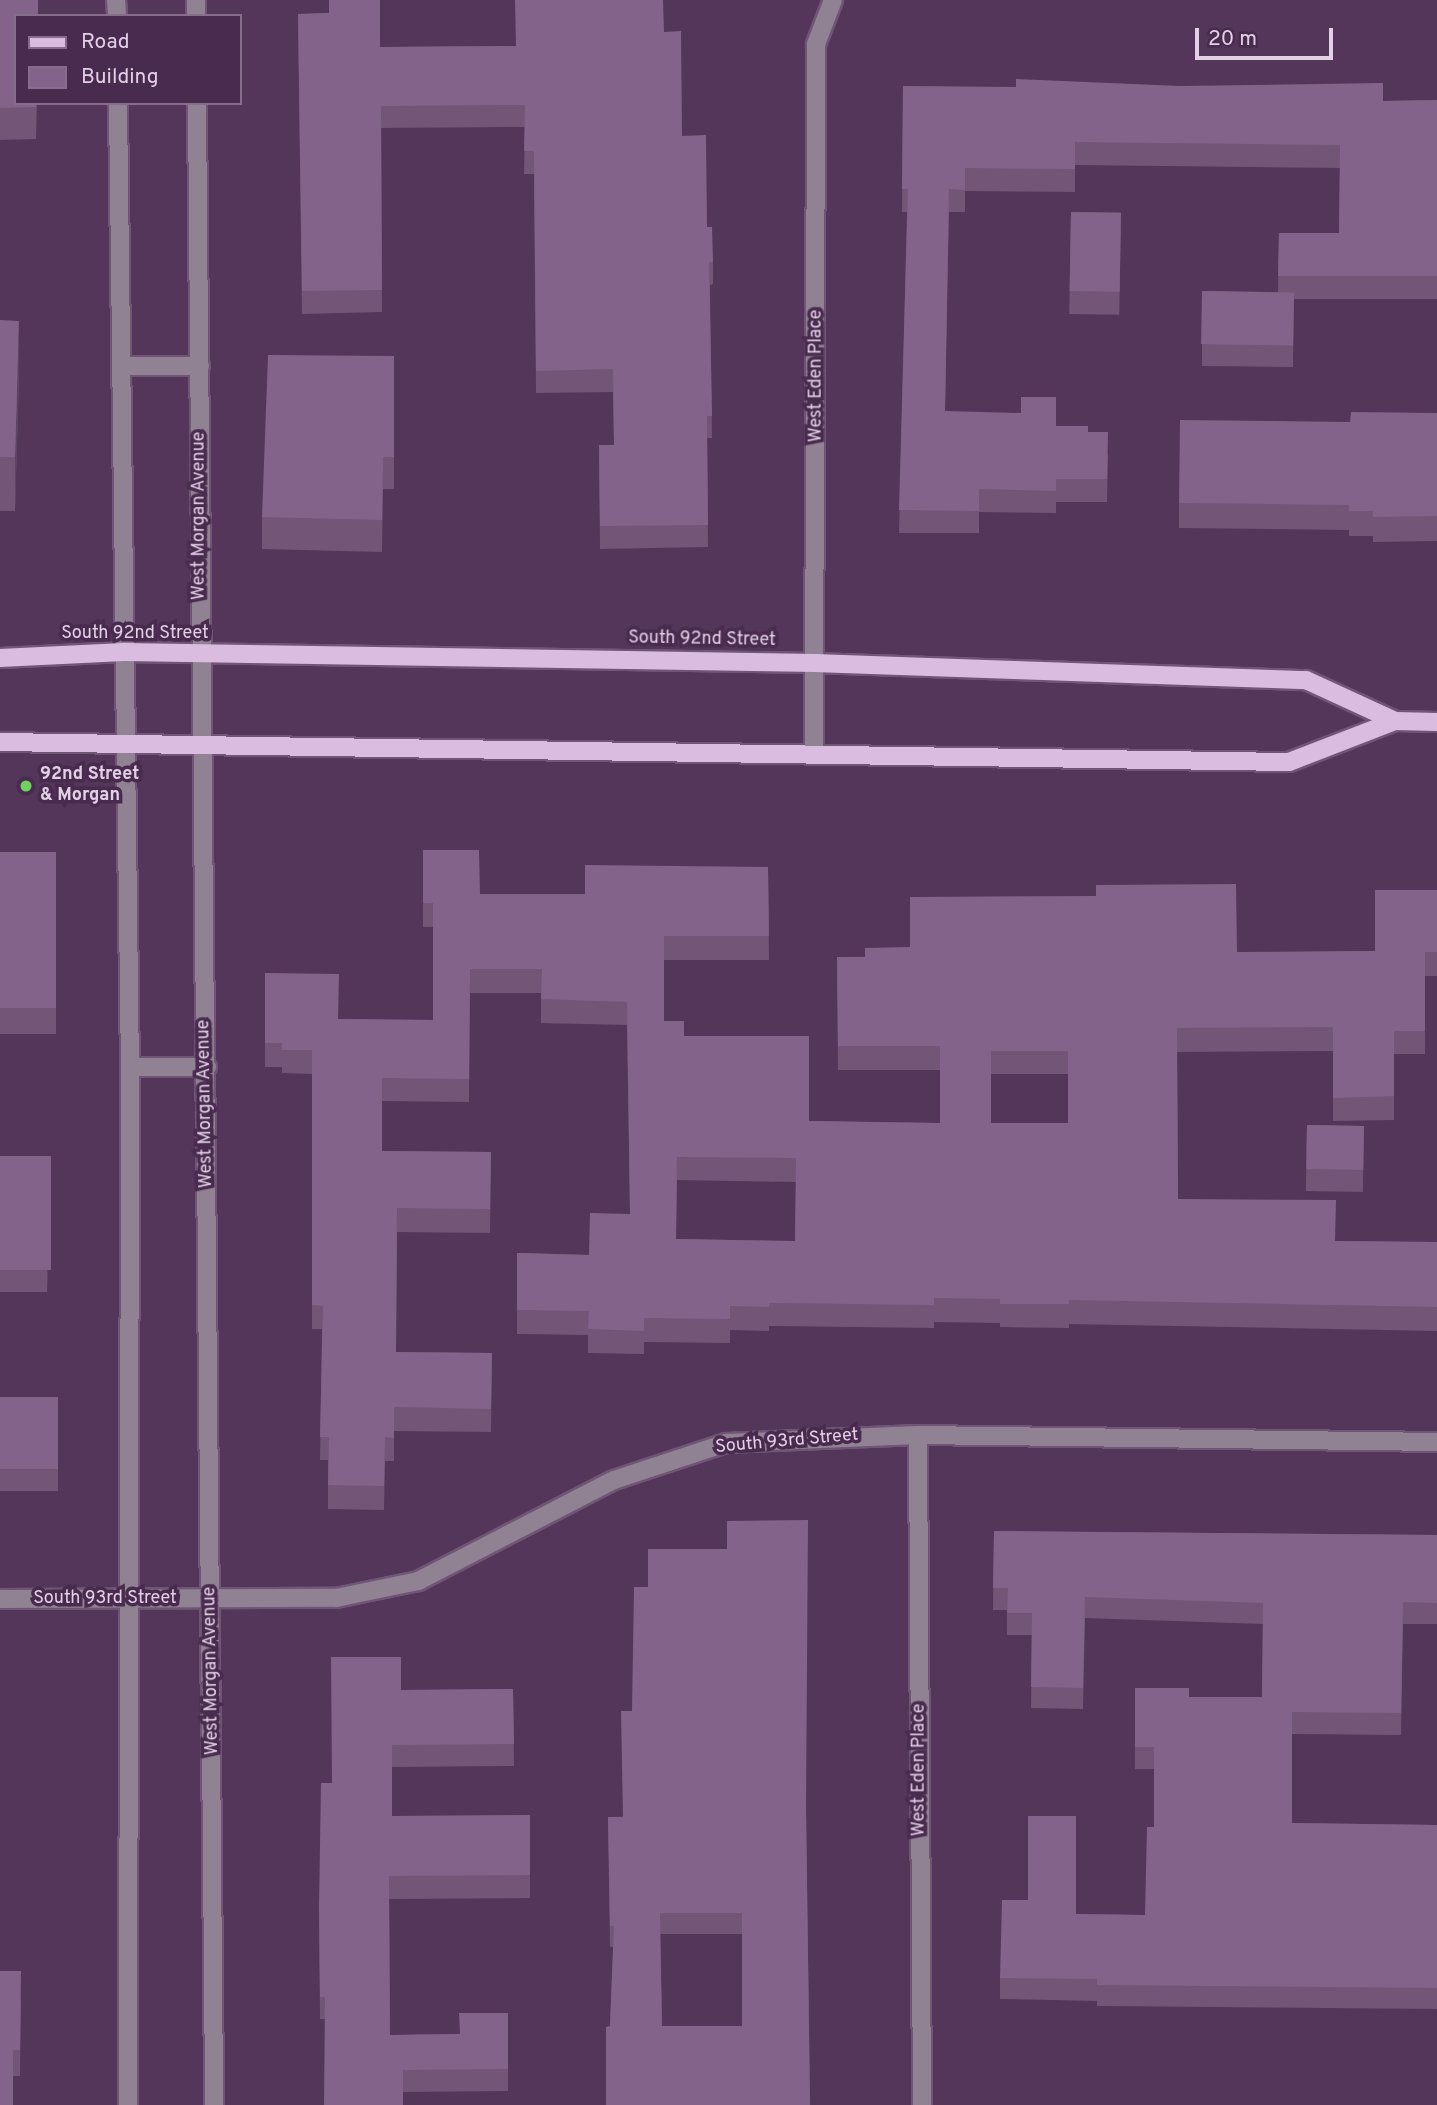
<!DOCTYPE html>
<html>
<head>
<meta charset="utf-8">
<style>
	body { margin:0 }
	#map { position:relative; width:1437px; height:2105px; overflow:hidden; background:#54365a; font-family:Overpass,sans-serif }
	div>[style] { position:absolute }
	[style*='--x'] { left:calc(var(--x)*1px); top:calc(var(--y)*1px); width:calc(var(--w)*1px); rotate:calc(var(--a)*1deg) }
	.roads { filter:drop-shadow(2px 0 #705576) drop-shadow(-2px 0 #705576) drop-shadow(0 2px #705576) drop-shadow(0 -2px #705576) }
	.minor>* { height:18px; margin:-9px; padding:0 9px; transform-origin:9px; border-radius:9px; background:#908193 }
	.major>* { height:18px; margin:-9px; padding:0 9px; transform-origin:9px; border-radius:9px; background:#dbbce1 }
	.wall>* { inset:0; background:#725577; transform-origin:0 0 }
	.shaded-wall>* { inset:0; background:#5c4561 }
	.building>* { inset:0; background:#84638a; transform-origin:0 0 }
	.dots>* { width:19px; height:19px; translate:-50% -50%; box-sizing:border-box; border:4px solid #492b4f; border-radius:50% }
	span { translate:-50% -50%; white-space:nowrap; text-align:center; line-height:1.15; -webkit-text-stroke:7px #492b4f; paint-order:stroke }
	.street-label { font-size:18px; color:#e2d0e6 }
	.poi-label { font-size:18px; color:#e2d0e6; font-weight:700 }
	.left { translate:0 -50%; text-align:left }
	.legend { position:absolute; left:14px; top:14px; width:228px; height:91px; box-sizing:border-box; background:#492b4f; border:2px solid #866d8b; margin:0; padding:9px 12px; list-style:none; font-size:21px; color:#e2d0e6 }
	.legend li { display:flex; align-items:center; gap:14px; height:35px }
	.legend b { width:35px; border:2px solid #866d8b }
	.scale { position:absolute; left:1195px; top:28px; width:138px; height:32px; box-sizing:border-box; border:4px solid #e2d0e6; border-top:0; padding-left:9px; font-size:21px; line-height:24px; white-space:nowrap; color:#e2d0e6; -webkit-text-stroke:5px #492b4f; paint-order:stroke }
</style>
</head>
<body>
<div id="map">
	<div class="roads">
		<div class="minor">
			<div style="--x:116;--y:0;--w:16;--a:86"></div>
			<div style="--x:196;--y:0;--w:16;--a:90"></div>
			<div style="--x:118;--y:103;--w:964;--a:89.29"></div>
			<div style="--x:130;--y:1067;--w:1038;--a:90.11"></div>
			<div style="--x:197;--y:103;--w:2002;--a:89.51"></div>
			<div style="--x:123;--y:366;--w:77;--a:0"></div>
			<div style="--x:814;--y:755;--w:711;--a:-89.84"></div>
			<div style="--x:816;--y:44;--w:47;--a:-68.9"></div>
			<div style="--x:130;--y:1067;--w:77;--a:0"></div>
			<div style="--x:918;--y:1435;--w:670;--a:89.66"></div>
			<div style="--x:0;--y:1599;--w:336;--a:-0.2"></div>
			<div style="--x:336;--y:1598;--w:84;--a:-11.7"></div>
			<div style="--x:418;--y:1581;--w:220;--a:-27.3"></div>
			<div style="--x:614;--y:1480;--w:118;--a:-18.3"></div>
			<div style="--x:726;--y:1443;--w:192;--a:-2.4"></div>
			<div style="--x:918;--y:1435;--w:519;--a:0.77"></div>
		</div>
		<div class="major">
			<div style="--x:0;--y:658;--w:124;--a:-2.8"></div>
			<div style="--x:124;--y:652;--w:692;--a:0.91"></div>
			<div style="--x:816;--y:663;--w:490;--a:2"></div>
			<div style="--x:1306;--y:680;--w:98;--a:24.7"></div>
			<div style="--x:0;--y:742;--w:1289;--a:0.89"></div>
			<div style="--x:1289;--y:762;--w:114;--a:-21.1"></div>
			<div style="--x:1395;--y:721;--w:42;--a:1.4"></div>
		</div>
	</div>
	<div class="wall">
		<div style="clip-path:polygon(0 0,39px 16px,36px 139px,0 140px)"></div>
		<div style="clip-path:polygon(329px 13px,380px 47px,516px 46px,664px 32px,682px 136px,707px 227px,713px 262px,713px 284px,710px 285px,712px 438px,707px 438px,708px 547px,600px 549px,599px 445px,614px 445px,613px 392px,536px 393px,534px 174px,524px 174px,525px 127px,381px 128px,382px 312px,302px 314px,298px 14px)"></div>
		<div style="clip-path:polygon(903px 86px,1383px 101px,1437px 100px,1437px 299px,1294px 299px,1293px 367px,1202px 366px,1202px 291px,1278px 292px,1279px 233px,1339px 233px,1340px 168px,1075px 165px,1075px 192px,965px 191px,965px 212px,949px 212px,945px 411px,1056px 426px,1088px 432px,1108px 455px,1107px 502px,1056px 502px,1056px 513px,979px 512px,979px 533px,899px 533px,907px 212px,902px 212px)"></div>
		<div style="left:1071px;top:212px;width:50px;height:102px;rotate:1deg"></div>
		<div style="clip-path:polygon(0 320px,19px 375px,15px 511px,0 511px)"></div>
		<div style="clip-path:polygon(394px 356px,394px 489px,383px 489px,382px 552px,262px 549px,262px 517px)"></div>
		<div style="clip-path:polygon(1437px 413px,1437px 541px,1373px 542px,1373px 536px,1349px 536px,1349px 530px,1179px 528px,1179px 503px,1350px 422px)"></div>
		<div style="clip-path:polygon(evenodd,423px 850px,480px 894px,585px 894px,768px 867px,769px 960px,664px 960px,664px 1021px,684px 1036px,809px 1121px,940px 1123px,940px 1070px,838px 1070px,837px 957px,1375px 951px,1437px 890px,1437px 976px,1425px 976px,1425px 1054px,1394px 1054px,1394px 1120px,1333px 1121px,1333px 1051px,1177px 1052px,1178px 1199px,1336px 1241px,1437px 1242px,1437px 1331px,1069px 1324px,1069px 1328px,1000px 1327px,1000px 1323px,934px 1322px,934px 1328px,769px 1326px,769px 1331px,730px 1330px,730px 1343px,644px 1342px,644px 1354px,588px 1353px,588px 1335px,517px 1334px,517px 1253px,589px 1255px,630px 1214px,627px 1025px,541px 1023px,541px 993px,470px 993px,469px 1102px,382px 1101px,382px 1151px,491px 1152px,490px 1233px,397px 1232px,396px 1352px,492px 1353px,491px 1432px,394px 1431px,394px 1461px,385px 1461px,384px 1510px,328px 1509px,328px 1460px,320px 1460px,322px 1329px,312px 1329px,312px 1074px,282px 1073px,282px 1067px,265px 1067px,265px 973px,338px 1019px,433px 1020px,433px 927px,423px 927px,423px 850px,991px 1074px,1068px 1074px,1068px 1123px,991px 1123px,991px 1074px,423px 850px,677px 1180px,796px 1182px,795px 1241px,676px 1239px,677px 1180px)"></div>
		<div style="left:0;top:852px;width:56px;height:182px"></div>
		<div style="left:1307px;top:1125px;width:57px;height:66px;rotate:1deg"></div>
		<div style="clip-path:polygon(0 1156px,51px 1178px,47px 1292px,0 1292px)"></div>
		<div style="left:0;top:1397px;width:58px;height:94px"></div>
		<div style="clip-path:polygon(994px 1531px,1437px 1535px,1437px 1624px,1403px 1624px,1401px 1735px,1292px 1734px,1292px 1823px,1437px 1825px,1437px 2009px,1097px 2006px,1097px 2001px,1000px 1999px,1000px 1978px,1076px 1914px,1145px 1915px,1154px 1827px,1154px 1769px,1135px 1769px,1135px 1688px,1189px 1697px,1262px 1697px,1263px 1624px,1085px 1618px,1083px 1709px,1031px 1708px,1032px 1635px,1007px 1635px,1007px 1610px,993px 1610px)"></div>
		<div style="clip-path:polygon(513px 1689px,514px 1766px,392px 1767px,392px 1816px,530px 1815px,530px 1898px,389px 1899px,390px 2035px,459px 2034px,508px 2013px,508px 2091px,403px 2092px,325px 2019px,320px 2019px,319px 1907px,332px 1783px,401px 1690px)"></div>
		<div style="clip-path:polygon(evenodd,806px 1812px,810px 2105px,610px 2026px,613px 1947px,610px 1947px,608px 1817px,806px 1812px,660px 1934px,742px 1934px,742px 2026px,662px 2026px,660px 1934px)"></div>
		<div style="clip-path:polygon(21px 1997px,20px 2076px,13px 2076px,0 2105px)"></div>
	</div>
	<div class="shaded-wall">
		<div style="clip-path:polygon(19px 321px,19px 375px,15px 511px,15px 457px)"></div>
		<div style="clip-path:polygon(51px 1156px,51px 1178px,47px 1292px,47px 1270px)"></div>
	</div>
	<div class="building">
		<div style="clip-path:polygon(0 0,38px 0,38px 16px,16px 16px,16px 103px,36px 103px,36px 107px,0 108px)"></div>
		<div style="clip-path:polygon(329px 0,380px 0,380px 47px,516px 46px,515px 0,663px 0,664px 32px,681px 31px,682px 136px,706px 135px,707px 227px,712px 227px,713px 262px,709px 262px,712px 416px,707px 416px,708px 525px,600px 526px,599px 445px,614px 445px,613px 369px,536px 371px,534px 151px,524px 151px,525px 105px,381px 106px,382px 290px,302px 291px,298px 14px,329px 13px)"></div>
		<div style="clip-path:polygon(1016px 79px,1179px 86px,1383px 83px,1383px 101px,1437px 100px,1437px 276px,1278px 276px,1279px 233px,1339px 233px,1340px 145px,1075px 142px,1075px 169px,965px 168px,965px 190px,949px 189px,945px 411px,1021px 413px,1021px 397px,1056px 397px,1056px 426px,1088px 426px,1088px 432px,1108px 432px,1107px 479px,1056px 479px,1056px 491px,979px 489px,979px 511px,899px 510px,908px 189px,902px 189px,903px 86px,1016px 87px)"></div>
		<div style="left:1071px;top:212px;width:50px;height:79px;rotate:1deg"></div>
		<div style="left:1202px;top:291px;width:92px;height:53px;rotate:1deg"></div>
		<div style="clip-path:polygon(0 320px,19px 321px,15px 457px,0 457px)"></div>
		<div style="clip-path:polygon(268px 355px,394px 356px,394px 457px,383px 457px,382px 520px,262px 517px)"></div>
		<div style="clip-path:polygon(1351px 412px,1437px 413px,1437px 516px,1373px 517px,1373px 511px,1349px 511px,1349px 505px,1179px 503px,1180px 420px,1350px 422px)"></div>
		<div style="clip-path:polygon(evenodd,423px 850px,479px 850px,480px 894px,585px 894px,585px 865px,768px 867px,769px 936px,664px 936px,664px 1021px,684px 1021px,684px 1036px,809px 1036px,809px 1121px,940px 1123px,940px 1046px,838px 1046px,837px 957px,865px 957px,865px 948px,910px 947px,910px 897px,1096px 896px,1096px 885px,1236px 884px,1237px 952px,1375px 951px,1375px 890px,1437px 890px,1437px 952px,1425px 952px,1425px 1031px,1394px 1031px,1394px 1096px,1333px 1098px,1333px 1027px,1177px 1028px,1178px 1199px,1336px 1200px,1335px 1241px,1437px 1242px,1437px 1307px,1069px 1300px,1069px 1304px,1000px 1304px,1000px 1299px,934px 1298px,934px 1305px,769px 1303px,769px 1307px,730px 1306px,730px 1319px,644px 1318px,644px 1331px,588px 1329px,589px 1311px,517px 1310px,517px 1253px,589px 1255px,590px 1213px,630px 1214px,627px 1002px,541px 999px,542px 969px,470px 969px,469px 1079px,382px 1078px,382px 1151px,491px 1152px,490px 1209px,397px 1208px,396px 1352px,492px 1353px,491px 1409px,394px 1407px,394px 1438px,385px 1437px,384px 1486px,328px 1485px,329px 1437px,320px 1437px,323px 1306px,312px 1305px,312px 1050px,282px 1050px,282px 1043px,265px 1043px,265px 973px,339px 974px,338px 1019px,433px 1020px,433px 903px,423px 903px,423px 850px,991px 1051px,1068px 1051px,1068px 1123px,991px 1123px,991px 1051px,423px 850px,677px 1157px,796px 1158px,795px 1241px,676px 1239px,677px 1157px)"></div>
		<div style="left:0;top:852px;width:56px;height:156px"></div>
		<div style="left:1307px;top:1125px;width:57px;height:44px;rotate:1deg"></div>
		<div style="left:0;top:1156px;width:51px;height:114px"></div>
		<div style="left:0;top:1397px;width:58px;height:72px"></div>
		<div style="clip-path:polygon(evenodd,808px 1520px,806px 1805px,810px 2105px,606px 2105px,606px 2027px,610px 2026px,614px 1926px,610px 1926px,608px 1817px,623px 1817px,621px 1711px,632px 1711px,634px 1587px,648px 1587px,648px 1549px,727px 1549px,727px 1521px,808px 1520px,660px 1913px,742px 1913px,742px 2026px,662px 2026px,660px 1913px)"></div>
		<div style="clip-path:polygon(994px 1531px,1437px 1535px,1437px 1603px,1403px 1602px,1401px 1713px,1292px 1712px,1292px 1823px,1437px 1825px,1437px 1988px,1097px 1985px,1097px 1979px,1000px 1978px,1002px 1900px,1028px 1900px,1028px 1816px,1076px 1816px,1076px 1914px,1145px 1915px,1147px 1827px,1154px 1827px,1154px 1747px,1135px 1747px,1135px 1688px,1189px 1688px,1189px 1697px,1262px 1697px,1263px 1603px,1085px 1597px,1083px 1688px,1031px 1687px,1032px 1613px,1007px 1613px,1008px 1588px,993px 1588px)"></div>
		<div style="clip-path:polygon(331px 1657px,401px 1657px,401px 1690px,513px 1689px,514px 1744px,392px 1745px,392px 1816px,530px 1815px,530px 1875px,389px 1876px,390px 2035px,460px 2034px,459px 2013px,508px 2013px,508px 2069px,403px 2070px,403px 2105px,324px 2105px,325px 1997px,320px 1997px,319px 1907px,321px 1783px,332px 1783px)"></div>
		<div style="clip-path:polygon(0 1971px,21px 1971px,20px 2050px,13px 2050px,13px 2105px,0 2105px)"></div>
	</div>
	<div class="dots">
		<div style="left:26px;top:786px;background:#70d35f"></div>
	</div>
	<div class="street-label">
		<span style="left:817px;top:376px;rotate:-90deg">West Eden Place</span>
		<span style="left:200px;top:516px;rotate:-90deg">West Morgan Avenue</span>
		<span style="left:135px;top:634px">South 92nd Street</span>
		<span style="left:702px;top:640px;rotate:1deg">South 92nd Street</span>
		<span style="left:206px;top:1104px;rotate:-91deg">West Morgan Avenue</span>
		<span style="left:787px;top:1442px;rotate:-5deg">South 93rd Street</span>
		<span style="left:105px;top:1599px">South 93rd Street</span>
		<span style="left:212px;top:1671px;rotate:-91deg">West Morgan Avenue</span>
		<span style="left:920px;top:1770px;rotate:-90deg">West Eden Place</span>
	</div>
	<div class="poi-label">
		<span class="left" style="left:40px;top:786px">92nd Street<br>&amp; Morgan</span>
	</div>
	<ul class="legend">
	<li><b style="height:9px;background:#dbbce1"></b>Road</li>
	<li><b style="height:19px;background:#84638a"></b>Building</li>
	</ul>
	<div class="scale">20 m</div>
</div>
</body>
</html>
